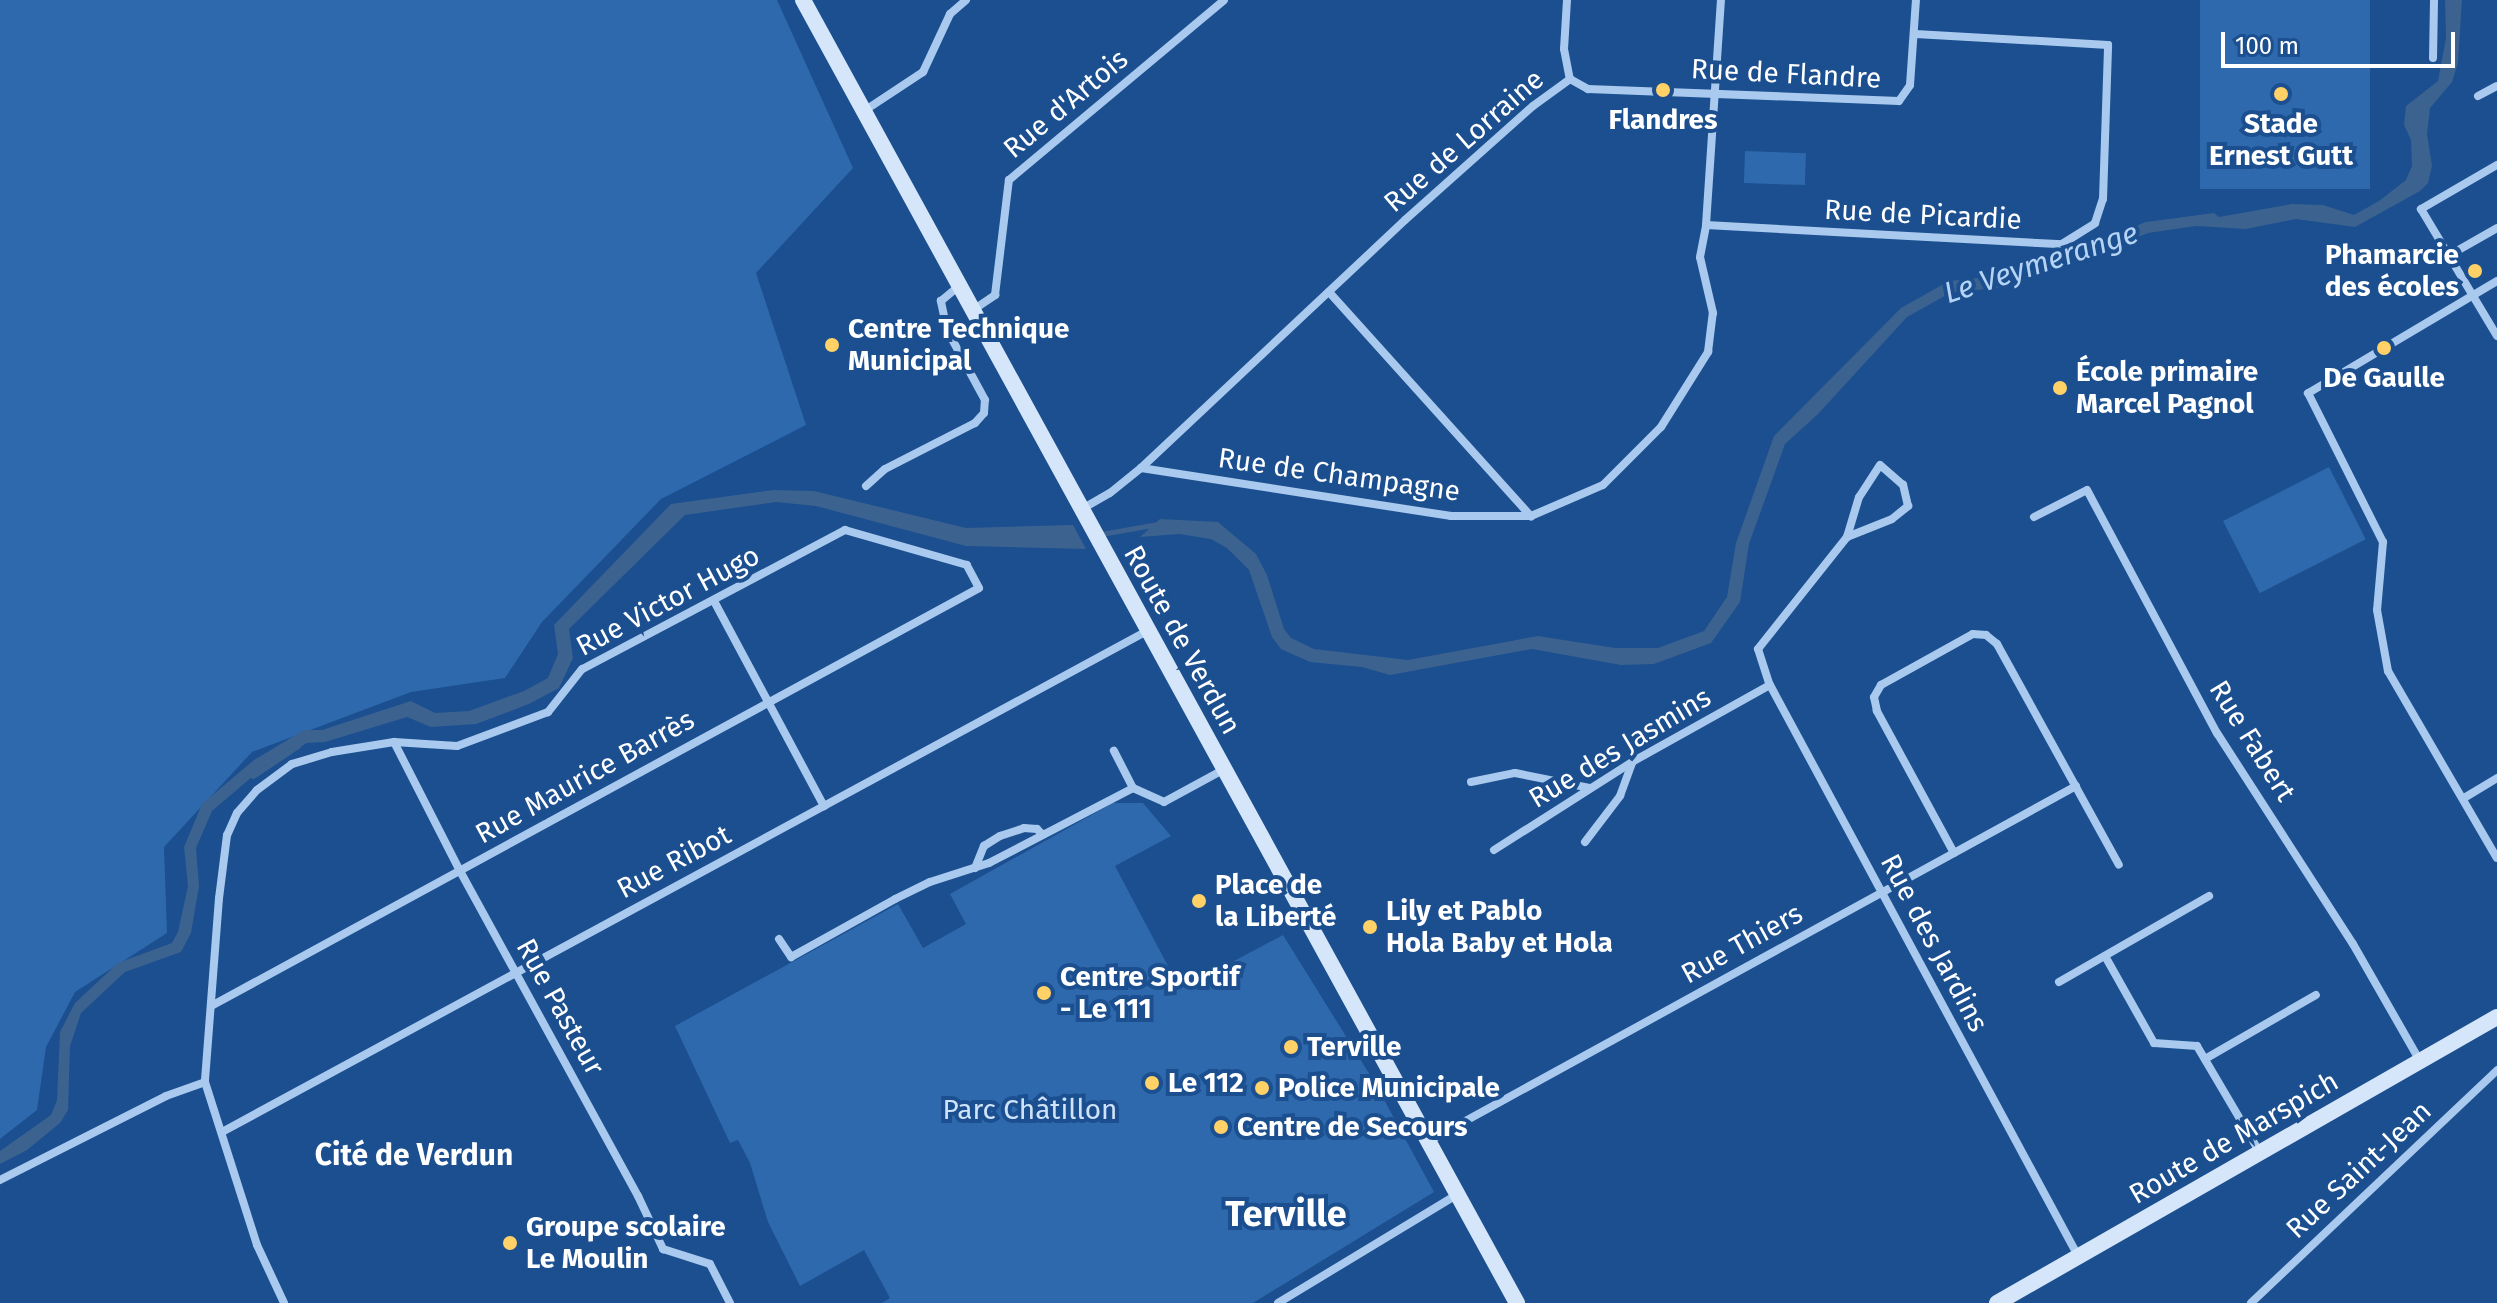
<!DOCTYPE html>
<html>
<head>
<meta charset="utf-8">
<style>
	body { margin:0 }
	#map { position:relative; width:2497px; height:1303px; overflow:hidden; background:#1b4f8f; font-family:"Fira Sans",sans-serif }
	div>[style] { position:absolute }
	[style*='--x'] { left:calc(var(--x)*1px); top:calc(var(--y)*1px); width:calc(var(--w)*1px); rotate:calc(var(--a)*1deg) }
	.green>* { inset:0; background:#2e69ad; transform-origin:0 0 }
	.water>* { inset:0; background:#3c6290 }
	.stream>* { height:5px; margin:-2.5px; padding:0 2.5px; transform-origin:2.5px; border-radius:2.5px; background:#3c6290 }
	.street>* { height:8px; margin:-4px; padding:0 4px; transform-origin:4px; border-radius:4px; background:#a9c9ee }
	.secondary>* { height:16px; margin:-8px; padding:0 8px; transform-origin:8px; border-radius:8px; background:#d6e6fa }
	.dots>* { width:22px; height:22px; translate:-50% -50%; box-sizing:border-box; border:4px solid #1b4f8f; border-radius:50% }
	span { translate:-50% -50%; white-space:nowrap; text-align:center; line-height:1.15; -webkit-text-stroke:8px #1b4f8f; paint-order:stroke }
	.street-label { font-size:28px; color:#fff }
	.poi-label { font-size:28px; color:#fff; font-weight:700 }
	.right { translate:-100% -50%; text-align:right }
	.left { translate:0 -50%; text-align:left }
	.park-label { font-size:28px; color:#cfe3fa }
	.water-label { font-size:30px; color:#b5d3f5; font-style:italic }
	.neighbourhood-label { font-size:30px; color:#fff; font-weight:700 }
	.district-label { font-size:36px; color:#fff; font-weight:700 }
	.scale { position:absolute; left:2221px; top:32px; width:234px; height:36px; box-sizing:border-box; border:4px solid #fff; border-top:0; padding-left:10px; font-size:24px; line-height:28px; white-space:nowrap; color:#fff; -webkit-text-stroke:6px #1b4f8f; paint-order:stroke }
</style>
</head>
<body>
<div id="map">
	<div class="green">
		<div style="clip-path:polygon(0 0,777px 0,853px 168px,756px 273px,806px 425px,661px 499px,542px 622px,505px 678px,411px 692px,252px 752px,164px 847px,167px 933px,75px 992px,46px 1047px,37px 1110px,0 1139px)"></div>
		<div style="left:2200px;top:0;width:170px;height:189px"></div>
		<div style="left:1745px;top:151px;width:61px;height:32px;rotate:2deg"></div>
		<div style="left:2329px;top:467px;width:81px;height:119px;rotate:63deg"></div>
		<div style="clip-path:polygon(1113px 803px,1143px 803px,1171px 836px,1115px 866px,1177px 983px,1188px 978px,1191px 984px,1283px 935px,1375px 1083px,1434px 1192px,1253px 1303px,882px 1303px,890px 1298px,864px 1250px,800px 1286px,768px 1222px,750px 1163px,738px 1140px,730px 1143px,675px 1026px,898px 904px,923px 948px,966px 924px,950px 894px)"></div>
	</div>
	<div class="water">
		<div style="clip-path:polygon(2445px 0,2462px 0,2458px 63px,2452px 82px,2430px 108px,2427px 134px,2432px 166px,2428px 183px,2420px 191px,2355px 227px,2296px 219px,2246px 229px,2196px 226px,2148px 233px,2012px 286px,1950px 293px,1907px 317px,1818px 414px,1785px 444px,1749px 544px,1740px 602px,1711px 643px,1654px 664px,1621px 665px,1532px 649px,1390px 675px,1362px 667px,1310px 662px,1281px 649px,1272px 637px,1249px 570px,1227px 548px,1211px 539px,1179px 534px,1140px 537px,1160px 519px,1218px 522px,1256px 554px,1267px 575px,1284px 629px,1291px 638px,1314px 649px,1408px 660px,1538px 636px,1615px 648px,1658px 648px,1704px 631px,1727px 597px,1736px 543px,1774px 436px,1901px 308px,1949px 281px,2006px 275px,2146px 222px,2214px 213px,2219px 217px,2292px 204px,2323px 205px,2354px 215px,2379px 201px,2406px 180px,2412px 166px,2411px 140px,2404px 125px,2406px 106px,2438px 81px,2446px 38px)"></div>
		<div style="clip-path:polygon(773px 490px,814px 491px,966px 528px,1073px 525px,1086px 549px,966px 546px,816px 506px,776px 502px,685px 515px,569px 629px,573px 658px,559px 688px,529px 704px,476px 724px,431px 727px,407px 717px,325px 742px,307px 743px,260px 770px,212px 811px,196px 848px,199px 886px,191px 933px,181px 952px,125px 972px,81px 1013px,70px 1046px,68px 1110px,60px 1123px,27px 1150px,0 1164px,0 1151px,51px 1115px,57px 1100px,60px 1032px,75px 1003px,118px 963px,172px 943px,178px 932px,188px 886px,184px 847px,202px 804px,254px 760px,304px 730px,322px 730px,411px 701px,435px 713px,469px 711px,524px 691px,548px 678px,558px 654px,554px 625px,671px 504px)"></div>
	</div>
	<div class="stream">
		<div style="--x:1101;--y:534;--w:58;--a:-10"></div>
		<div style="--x:253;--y:776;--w:54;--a:-33.7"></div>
	</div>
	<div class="street">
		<div style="--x:1567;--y:0;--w:49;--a:93.5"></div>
		<div style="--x:1564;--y:49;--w:31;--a:79"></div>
		<div style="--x:2433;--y:58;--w:58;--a:-89"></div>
		<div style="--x:1570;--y:79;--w:21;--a:29"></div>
		<div style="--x:1588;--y:89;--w:311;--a:2.2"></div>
		<div style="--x:1899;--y:101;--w:19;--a:-55"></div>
		<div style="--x:1910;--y:85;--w:85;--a:-86"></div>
		<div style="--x:2478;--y:96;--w:21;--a:-28"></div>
		<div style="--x:864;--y:111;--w:71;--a:-33.5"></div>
		<div style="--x:923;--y:72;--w:64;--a:-65"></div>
		<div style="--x:950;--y:14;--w:21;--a:-41"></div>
		<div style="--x:2497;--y:165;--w:88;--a:149.9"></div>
		<div style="--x:2421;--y:209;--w:148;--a:59.1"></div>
		<div style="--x:1706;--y:225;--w:357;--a:3.1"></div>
		<div style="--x:2062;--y:244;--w:39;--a:-32"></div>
		<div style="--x:2095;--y:223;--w:25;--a:-72"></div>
		<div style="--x:2103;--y:199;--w:154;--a:-88.1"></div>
		<div style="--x:2108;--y:45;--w:193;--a:-176.7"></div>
		<div style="--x:2448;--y:256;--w:56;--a:-29.7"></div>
		<div style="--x:2497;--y:281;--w:220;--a:149.3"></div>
		<div style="--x:2308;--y:393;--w:167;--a:63.3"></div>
		<div style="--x:2383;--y:542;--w:68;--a:95"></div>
		<div style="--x:2377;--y:610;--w:62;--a:79.8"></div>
		<div style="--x:2388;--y:671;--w:216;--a:59.8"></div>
		<div style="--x:1329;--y:292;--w:302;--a:48"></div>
		<div style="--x:973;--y:310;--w:27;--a:-34"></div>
		<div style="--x:995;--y:295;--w:116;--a:-83.1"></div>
		<div style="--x:1009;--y:180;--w:280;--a:-39.9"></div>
		<div style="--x:1141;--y:468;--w:314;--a:8.8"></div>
		<div style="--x:1451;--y:516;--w:80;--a:0"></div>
		<div style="--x:1531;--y:516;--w:78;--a:-23.3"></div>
		<div style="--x:1603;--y:485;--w:82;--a:-45"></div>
		<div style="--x:1661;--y:427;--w:89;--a:-57.9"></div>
		<div style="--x:1708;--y:352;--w:39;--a:-83"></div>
		<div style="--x:1713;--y:313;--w:57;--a:-103.1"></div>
		<div style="--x:1700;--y:257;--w:33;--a:-79"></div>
		<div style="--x:1706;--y:225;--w:225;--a:-86.2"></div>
		<div style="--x:866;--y:486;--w:25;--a:-42"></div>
		<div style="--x:885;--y:469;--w:101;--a:-27.1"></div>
		<div style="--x:975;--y:423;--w:13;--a:-48"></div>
		<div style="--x:984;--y:413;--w:13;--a:-86"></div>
		<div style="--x:985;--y:400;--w:80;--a:-118.5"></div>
		<div style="--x:947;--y:330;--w:30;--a:-102"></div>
		<div style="--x:941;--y:301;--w:23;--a:-40"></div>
		<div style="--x:1082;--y:509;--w:32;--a:-30"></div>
		<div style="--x:1110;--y:493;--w:40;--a:-39"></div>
		<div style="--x:1141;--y:468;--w:362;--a:-43.2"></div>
		<div style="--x:1405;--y:220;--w:171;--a:-41.7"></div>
		<div style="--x:1533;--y:106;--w:46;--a:-36.1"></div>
		<div style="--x:2034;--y:517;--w:59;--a:-27"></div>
		<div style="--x:2087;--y:490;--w:276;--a:61.9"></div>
		<div style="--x:2217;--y:733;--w:251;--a:57.2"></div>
		<div style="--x:2353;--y:944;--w:135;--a:60.2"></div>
		<div style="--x:1847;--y:537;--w:48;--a:-21.8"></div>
		<div style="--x:1892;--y:519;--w:21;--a:-39"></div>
		<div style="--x:1908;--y:506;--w:22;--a:-103"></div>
		<div style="--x:1903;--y:485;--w:30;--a:-139"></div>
		<div style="--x:1880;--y:465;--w:38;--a:123"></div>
		<div style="--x:1859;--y:497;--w:42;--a:106.7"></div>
		<div style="--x:1847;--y:537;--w:143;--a:128.5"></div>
		<div style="--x:1758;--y:649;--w:38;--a:72"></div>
		<div style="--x:1770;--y:685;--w:649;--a:61.66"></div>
		<div style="--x:714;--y:601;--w:233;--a:61.8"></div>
		<div style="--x:394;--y:742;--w:145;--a:62.9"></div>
		<div style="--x:460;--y:871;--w:371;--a:61.3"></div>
		<div style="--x:638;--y:1196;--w:59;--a:64.7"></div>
		<div style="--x:663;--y:1249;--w:49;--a:17.7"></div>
		<div style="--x:710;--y:1264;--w:44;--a:62.9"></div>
		<div style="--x:1471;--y:782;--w:45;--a:-11.6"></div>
		<div style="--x:1515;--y:773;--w:76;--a:11.3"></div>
		<div style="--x:1133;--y:788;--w:34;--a:24"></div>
		<div style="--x:1164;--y:802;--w:67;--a:-28.5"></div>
		<div style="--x:2464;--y:798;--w:39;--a:-31"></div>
		<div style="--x:1585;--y:842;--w:58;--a:-52.7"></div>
		<div style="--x:1620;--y:796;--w:35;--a:-70"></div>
		<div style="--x:1494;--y:850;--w:164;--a:-32.5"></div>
		<div style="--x:1632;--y:762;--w:158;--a:-29.2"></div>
		<div style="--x:1954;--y:853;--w:162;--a:-118.5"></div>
		<div style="--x:1877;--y:711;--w:14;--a:-102"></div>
		<div style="--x:1874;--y:697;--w:14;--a:-60"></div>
		<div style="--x:1881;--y:685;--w:105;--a:-29"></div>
		<div style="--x:1973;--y:634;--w:13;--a:4"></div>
		<div style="--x:1986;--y:635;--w:14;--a:39"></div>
		<div style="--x:1997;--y:644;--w:252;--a:61.1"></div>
		<div style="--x:975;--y:868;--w:24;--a:-68"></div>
		<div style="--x:984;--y:846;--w:19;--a:-32"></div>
		<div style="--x:1000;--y:836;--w:25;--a:-18"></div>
		<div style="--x:1024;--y:828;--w:13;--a:4"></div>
		<div style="--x:1037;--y:829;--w:8;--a:45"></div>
		<div style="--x:779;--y:939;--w:22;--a:56"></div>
		<div style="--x:791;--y:957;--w:119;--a:-29.1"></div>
		<div style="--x:895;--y:899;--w:39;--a:-26"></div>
		<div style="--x:930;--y:882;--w:62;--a:-17.9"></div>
		<div style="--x:989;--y:863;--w:162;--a:-27.5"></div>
		<div style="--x:1133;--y:788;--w:42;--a:-117.2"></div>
		<div style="--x:2105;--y:956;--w:100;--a:60.6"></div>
		<div style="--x:2154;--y:1043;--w:43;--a:4"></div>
		<div style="--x:2197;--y:1046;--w:124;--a:59.5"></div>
		<div style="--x:2059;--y:982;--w:173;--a:-29.8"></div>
		<div style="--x:213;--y:1005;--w:872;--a:-28.56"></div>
		<div style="--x:979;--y:588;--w:26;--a:-118"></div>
		<div style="--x:967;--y:565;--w:127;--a:-164"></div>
		<div style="--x:845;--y:530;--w:297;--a:152.1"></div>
		<div style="--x:582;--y:669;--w:55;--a:128.3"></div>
		<div style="--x:548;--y:712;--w:97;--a:159.5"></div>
		<div style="--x:457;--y:746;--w:63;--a:-176.4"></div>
		<div style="--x:394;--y:742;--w:63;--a:170.8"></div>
		<div style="--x:332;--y:752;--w:42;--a:163.3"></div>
		<div style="--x:292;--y:764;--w:44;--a:143.4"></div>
		<div style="--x:257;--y:790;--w:30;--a:131"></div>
		<div style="--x:237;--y:813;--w:24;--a:114"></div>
		<div style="--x:227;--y:835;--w:64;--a:97.2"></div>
		<div style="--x:219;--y:898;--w:185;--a:94.4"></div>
		<div style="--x:205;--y:1082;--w:171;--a:72.3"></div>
		<div style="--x:257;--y:1245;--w:64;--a:65"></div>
		<div style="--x:2205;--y:1059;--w:128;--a:-30"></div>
		<div style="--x:222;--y:1132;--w:1052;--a:-28.44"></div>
		<div style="--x:1429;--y:1141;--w:738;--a:-28.75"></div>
		<div style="--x:0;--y:1180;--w:186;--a:-26.8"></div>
		<div style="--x:166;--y:1096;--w:41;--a:-19.7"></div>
		<div style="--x:1278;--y:1303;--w:210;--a:-31.2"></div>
		<div style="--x:2251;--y:1303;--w:339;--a:-43.4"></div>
	</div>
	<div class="secondary">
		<div style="--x:803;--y:0;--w:1486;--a:61.28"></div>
		<div style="--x:1997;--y:1303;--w:576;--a:-29.77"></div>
	</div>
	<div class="dots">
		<div style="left:1663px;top:90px;background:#ffd166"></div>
		<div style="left:2281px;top:94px;background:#ffd166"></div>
		<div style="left:2475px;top:271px;background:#ffd166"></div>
		<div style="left:832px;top:345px;background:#ffd166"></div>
		<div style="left:2384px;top:348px;background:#ffd166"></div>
		<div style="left:2060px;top:388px;background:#ffd166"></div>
		<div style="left:1199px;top:901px;background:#ffd166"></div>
		<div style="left:1370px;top:927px;background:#ffd166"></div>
		<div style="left:1044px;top:993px;background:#ffd166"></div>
		<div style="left:1291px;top:1047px;background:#ffd166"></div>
		<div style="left:1152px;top:1083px;background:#ffd166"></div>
		<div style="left:1262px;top:1088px;background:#ffd166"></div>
		<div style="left:1221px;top:1127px;background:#ffd166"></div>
		<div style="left:510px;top:1243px;background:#ffd166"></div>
	</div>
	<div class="street-label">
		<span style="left:1786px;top:74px;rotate:3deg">Rue de Flandre</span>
		<span style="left:1066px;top:104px;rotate:-40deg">Rue d'Artois</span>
		<span style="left:1464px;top:141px;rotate:-41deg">Rue de Lorraine</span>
		<span style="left:1923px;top:215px;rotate:3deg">Rue de Picardie</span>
		<span style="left:1339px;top:475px;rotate:8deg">Rue de Champagne</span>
		<span style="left:668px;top:601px;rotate:-28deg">Rue Victor Hugo</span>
		<span style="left:1182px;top:640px;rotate:61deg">Route de Verdun</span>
		<span style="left:2252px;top:741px;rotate:58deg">Rue Fabert</span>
		<span style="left:1620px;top:748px;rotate:-31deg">Rue des Jasmins</span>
		<span style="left:585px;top:777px;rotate:-29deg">Rue Maurice Barrès</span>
		<span style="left:674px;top:862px;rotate:-28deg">Rue Ribot</span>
		<span style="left:1934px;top:943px;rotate:62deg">Rue des Jardins</span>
		<span style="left:1742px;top:944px;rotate:-29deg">Rue Thiers</span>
		<span style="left:560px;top:1007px;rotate:61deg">Rue Pasteur</span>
		<span style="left:2234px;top:1138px;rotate:-30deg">Route de Marspich</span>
		<span style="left:2359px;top:1170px;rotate:-43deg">Rue Saint-Jean</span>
	</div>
	<div class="poi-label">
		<span style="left:1663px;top:120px">Flandres</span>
		<span style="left:2281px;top:140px">Stade<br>Ernest Gutt</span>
		<span class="right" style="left:2459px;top:271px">Phamarcie<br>des écoles</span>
		<span class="left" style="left:848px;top:345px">Centre Technique<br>Municipal</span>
		<span class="left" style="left:2076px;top:388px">École primaire<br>Marcel Pagnol</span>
		<span style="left:2384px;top:378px">De Gaulle</span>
		<span class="left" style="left:1215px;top:901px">Place de<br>la Liberté</span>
		<span class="left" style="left:1386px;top:927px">Lily et Pablo<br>Hola Baby et Hola</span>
		<span class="left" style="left:1060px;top:993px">Centre Sportif<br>- Le 111</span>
		<span class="left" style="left:1307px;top:1047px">Terville</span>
		<span class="left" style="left:1168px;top:1083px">Le 112</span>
		<span class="left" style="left:1278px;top:1088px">Police Municipale</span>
		<span class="left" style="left:1237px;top:1127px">Centre de Secours</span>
		<span class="left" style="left:526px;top:1243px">Groupe scolaire<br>Le Moulin</span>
	</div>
	<div class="park-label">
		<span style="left:1030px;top:1110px">Parc Châtillon</span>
	</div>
	<div class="water-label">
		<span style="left:2041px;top:263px;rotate:-18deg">Le Veymerange</span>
	</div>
	<div class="neighbourhood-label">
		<span style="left:414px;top:1155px">Cité de Verdun</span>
	</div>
	<div class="district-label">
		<span style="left:1286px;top:1215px">Terville</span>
	</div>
	<div class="scale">100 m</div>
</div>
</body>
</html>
